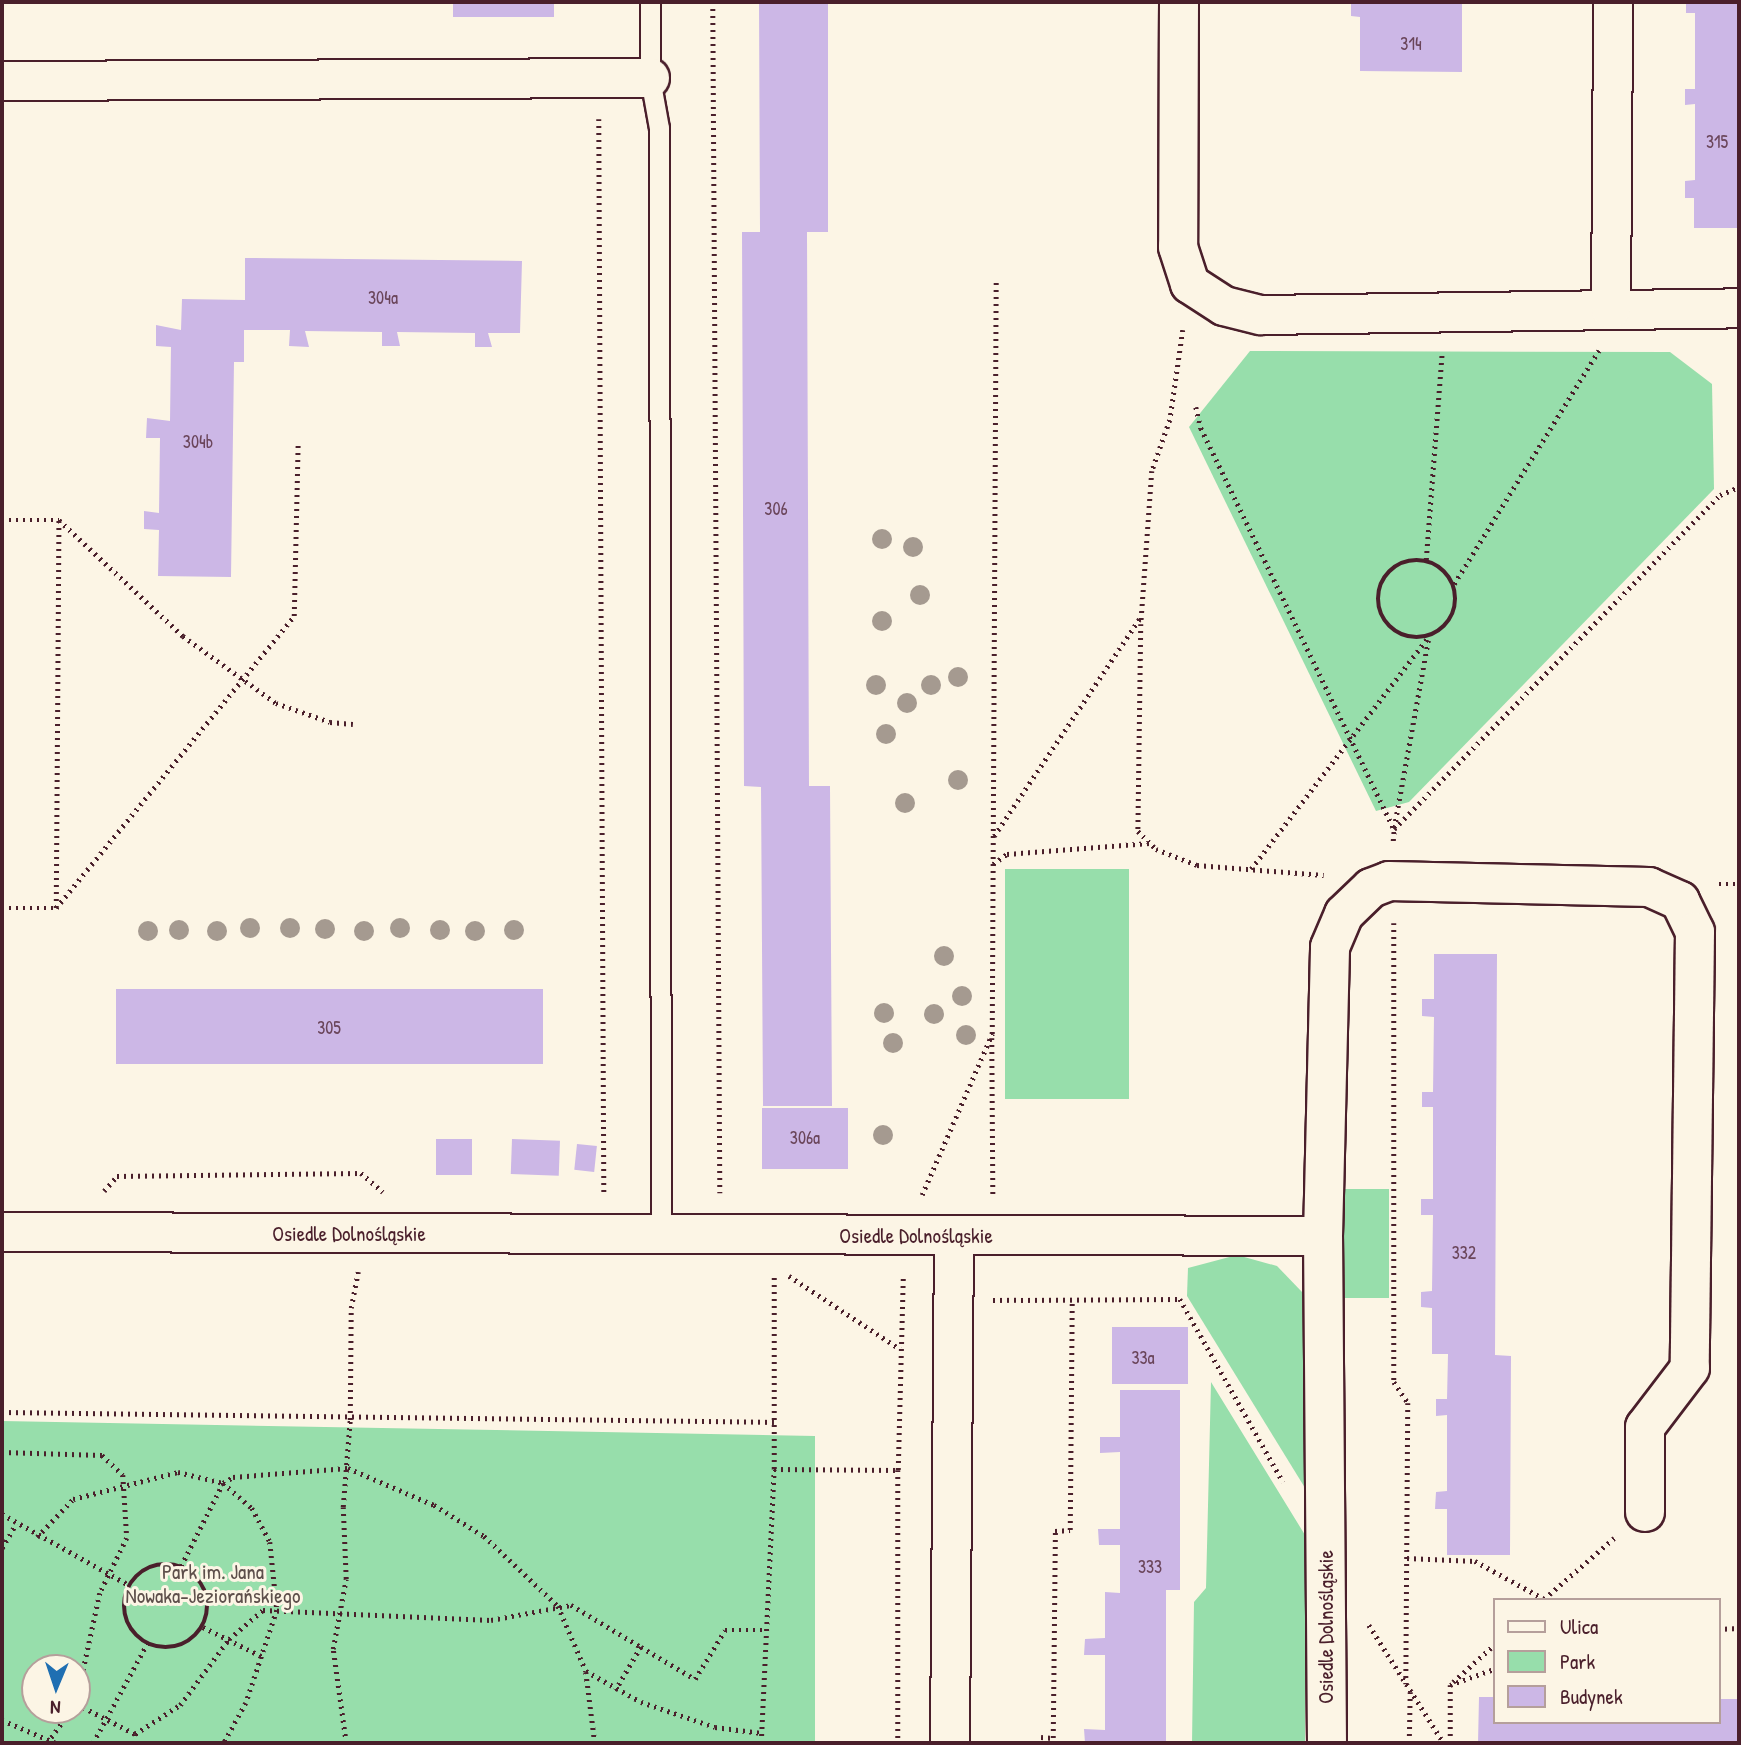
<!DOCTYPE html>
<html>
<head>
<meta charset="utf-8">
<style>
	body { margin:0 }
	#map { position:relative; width:1741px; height:1745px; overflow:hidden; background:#fcf5e5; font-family:"Patrick Hand",sans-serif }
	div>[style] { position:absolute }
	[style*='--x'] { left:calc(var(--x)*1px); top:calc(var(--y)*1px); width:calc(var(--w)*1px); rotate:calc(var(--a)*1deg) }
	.green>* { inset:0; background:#97deab; transform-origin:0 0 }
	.building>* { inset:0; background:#ccb7e6; transform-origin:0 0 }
	.path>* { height:4.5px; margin-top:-2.25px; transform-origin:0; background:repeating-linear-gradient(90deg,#4a1f2b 0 2px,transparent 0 7px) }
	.path>.ring { margin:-2.25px; padding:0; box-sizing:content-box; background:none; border:4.5px solid #4a1f2b; border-radius:50% }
	.roads { filter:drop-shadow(2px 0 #4a1f2b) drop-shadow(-2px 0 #4a1f2b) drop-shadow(0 2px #4a1f2b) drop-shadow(0 -2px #4a1f2b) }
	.lane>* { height:19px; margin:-9.5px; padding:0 9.5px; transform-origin:9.5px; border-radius:9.5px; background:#fcf5e5 }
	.street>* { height:38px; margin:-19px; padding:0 19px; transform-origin:19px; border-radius:19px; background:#fcf5e5 }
	.trees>* { width:20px; height:20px; margin:-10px; border-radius:50%; background:#a59a90 }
	span { translate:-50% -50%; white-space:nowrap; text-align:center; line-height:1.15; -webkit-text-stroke:6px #fcf5e5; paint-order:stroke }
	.number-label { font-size:18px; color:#6a455a }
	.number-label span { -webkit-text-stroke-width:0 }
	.street-label { font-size:21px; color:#4a1f2b }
	.park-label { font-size:21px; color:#5d4f4b }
	.frame { position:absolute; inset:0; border:4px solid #4a1f2b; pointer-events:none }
	.legend { position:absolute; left:1493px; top:1598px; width:228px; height:126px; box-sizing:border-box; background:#fcf5e5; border:2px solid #b59f9b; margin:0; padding:9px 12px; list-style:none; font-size:21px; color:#4a1f2b }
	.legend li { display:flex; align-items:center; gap:14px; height:35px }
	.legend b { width:35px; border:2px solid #b59f9b }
	.north { position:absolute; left:21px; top:1654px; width:70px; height:70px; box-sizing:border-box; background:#fcf5e5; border:2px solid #b59f9b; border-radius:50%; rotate:182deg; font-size:19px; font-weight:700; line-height:28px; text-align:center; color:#4a1f2b }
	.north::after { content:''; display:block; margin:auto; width:24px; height:32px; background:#1f6fb2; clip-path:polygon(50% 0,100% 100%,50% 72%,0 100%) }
</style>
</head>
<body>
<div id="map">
	<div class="green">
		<div style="clip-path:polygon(1250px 351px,1670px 352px,1712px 384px,1714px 489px,1409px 802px,1376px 811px,1189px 427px)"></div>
		<div style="left:1005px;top:869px;width:124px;height:230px"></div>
		<div style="left:1389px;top:1189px;width:109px;height:47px;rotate:90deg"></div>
		<div style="clip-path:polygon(1237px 1255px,1277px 1266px,1303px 1293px,1309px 1313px,1310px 1496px,1187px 1296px,1188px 1268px)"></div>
		<div style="clip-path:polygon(1211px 1382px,1305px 1535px,1305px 1743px,1192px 1743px,1194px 1602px,1206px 1588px)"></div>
		<div style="clip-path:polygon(evenodd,2px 1421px,815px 1436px,815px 1743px,2px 1743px,2px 1421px,77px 1668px,77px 1710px,35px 1710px,35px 1668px,77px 1668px)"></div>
	</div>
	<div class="building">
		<div style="left:453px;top:2px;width:101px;height:15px"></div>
		<div style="clip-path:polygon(759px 2px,828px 2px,828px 232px,807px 232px,809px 786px,830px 786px,832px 1106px,763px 1106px,761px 787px,744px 786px,742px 232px,760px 232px)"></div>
		<div style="clip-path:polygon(1351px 2px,1462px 2px,1462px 72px,1360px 71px,1360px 17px,1351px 16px)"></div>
		<div style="clip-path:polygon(1686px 2px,1739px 2px,1739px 228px,1694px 228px,1694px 198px,1685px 198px,1685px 181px,1695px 180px,1695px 104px,1685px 105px,1685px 89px,1695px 89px,1695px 13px,1686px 13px)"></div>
		<div style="clip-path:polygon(245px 258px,522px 261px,520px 333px,488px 333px,492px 347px,475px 347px,475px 333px,397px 332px,400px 346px,382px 346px,382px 332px,305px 331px,309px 347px,289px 346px,290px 330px,244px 330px,244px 362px,234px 362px,231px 577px,158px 576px,159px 530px,144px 529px,144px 511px,159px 513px,160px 438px,146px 438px,147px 418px,170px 421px,171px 347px,156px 346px,156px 325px,181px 330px,182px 299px,245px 300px)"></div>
		<div style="clip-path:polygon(1434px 954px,1497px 954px,1495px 1355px,1511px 1356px,1510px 1555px,1447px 1555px,1447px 1509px,1435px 1509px,1436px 1492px,1447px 1491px,1447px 1415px,1436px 1416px,1436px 1399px,1447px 1399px,1448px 1354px,1432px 1354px,1432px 1308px,1421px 1307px,1421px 1292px,1432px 1291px,1433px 1215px,1421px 1215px,1421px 1199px,1433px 1199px,1433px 1107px,1422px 1107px,1422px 1092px,1433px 1092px,1434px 1017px,1422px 1016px,1422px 999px,1434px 999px)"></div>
		<div style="left:116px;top:989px;width:427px;height:75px"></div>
		<div style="left:762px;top:1108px;width:86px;height:61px"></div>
		<div style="left:472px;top:1139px;width:36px;height:36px;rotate:90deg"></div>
		<div style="left:512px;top:1139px;width:48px;height:35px;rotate:2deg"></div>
		<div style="left:577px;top:1144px;width:20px;height:26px;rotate:6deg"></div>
		<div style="left:1112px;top:1327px;width:76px;height:57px"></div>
		<div style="clip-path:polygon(1120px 1390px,1180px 1390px,1180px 1590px,1166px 1590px,1166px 1743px,1085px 1743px,1084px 1729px,1105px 1730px,1105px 1655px,1084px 1655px,1085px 1639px,1105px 1638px,1105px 1592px,1120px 1593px,1120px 1545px,1099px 1545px,1098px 1529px,1120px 1529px,1120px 1452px,1100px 1453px,1100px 1437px,1120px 1437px)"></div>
		<div style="clip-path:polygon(1479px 1697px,1494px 1697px,1494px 1722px,1718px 1722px,1718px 1699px,1739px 1699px,1739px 1743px,1478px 1743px)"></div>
	</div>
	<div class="path">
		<div style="--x:713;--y:2;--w:1191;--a:89.66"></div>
		<div style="--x:599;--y:119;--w:1076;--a:89.73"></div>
		<div style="--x:1183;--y:330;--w:91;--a:98.2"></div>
		<div style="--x:1170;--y:420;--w:54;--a:109.4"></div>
		<div style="--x:1152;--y:471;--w:153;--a:94.1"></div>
		<div style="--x:1141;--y:624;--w:207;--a:90.8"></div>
		<div style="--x:1138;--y:831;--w:25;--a:45"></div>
		<div style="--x:1156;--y:849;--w:44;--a:21.3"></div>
		<div style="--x:1197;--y:865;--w:127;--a:4.5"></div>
		<div style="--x:1196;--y:407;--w:22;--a:77"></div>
		<div style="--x:1201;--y:428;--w:445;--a:64.3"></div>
		<div style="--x:2;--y:520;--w:57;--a:0"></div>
		<div style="--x:59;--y:520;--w:170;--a:43.1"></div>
		<div style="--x:183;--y:636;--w:115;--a:35.8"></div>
		<div style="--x:276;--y:703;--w:57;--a:19.4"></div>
		<div style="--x:330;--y:722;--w:23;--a:5"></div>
		<div class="ring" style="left:1378px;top:560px;width:73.5px;height:73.5px"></div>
		<div style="--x:1426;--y:560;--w:209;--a:-85.6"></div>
		<div style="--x:1454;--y:584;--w:275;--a:-58.2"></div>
		<div style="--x:1394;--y:828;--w:191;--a:-79.7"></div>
		<div style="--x:994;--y:836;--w:265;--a:-56.2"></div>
		<div style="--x:1393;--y:841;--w:12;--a:-85"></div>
		<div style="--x:1394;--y:829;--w:467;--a:-45.7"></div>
		<div style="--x:1720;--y:495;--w:21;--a:-23"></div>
		<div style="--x:993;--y:864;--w:17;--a:-36"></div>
		<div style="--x:1007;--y:854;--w:143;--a:-4.4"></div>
		<div style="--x:1251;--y:869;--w:293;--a:-52.6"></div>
		<div style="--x:1719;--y:884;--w:20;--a:0"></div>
		<div style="--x:2;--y:908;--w:54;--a:0"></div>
		<div style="--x:56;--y:908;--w:388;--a:-89.6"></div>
		<div style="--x:56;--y:908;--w:377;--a:-50.8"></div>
		<div style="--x:294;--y:616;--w:171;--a:-88.7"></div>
		<div style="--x:1394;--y:923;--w:459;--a:90"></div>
		<div style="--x:1394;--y:1382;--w:25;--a:56"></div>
		<div style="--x:1408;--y:1403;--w:281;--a:90.4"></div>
		<div style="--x:992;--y:1038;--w:156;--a:89.6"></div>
		<div style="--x:104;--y:1191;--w:20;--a:-49"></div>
		<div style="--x:117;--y:1176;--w:244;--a:-0.7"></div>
		<div style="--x:361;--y:1173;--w:29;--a:41"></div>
		<div style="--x:922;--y:1195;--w:176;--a:-66.5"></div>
		<div style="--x:992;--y:1034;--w:754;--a:-89.7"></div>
		<div style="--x:789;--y:1276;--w:133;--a:33.3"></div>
		<div style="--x:993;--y:1300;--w:187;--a:-0.3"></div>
		<div style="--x:1180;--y:1299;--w:210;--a:60.6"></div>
		<div style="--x:2;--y:1412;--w:772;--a:0.74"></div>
		<div style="--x:2;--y:1452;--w:100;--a:1.7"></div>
		<div style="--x:102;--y:1455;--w:29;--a:44"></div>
		<div style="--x:123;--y:1475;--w:63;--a:86.4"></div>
		<div style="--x:127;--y:1538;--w:61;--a:116.1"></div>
		<div style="--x:100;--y:1593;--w:108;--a:102.2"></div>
		<div style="--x:774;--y:1469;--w:124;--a:0.5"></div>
		<div style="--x:898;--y:1470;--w:193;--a:-88.5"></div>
		<div style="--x:898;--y:1470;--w:273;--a:90"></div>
		<div style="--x:2;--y:1514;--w:145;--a:29.2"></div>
		<div style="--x:37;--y:1537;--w:52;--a:-46.5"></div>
		<div style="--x:73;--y:1499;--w:108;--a:-14.4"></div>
		<div style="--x:178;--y:1472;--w:46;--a:13.7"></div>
		<div style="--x:223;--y:1483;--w:38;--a:41"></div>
		<div style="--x:252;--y:1508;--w:38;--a:62"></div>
		<div style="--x:270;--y:1542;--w:68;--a:84.1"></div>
		<div style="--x:277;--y:1610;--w:98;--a:108.4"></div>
		<div style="--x:246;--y:1703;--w:46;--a:118.8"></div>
		<div style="--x:2;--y:1548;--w:28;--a:-60"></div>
		<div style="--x:1407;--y:1558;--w:68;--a:2.5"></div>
		<div style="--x:1475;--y:1561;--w:81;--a:28.8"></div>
		<div class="ring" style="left:124px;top:1564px;width:79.5px;height:79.5px"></div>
		<div style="--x:181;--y:1566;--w:93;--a:-63.2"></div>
		<div style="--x:223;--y:1483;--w:12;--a:-31"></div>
		<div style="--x:233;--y:1477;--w:115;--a:-4.5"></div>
		<div style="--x:348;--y:1468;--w:94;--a:23.3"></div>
		<div style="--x:434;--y:1505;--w:59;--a:31.8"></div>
		<div style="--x:484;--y:1536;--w:102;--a:43.4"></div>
		<div style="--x:558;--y:1606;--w:71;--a:66.7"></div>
		<div style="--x:586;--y:1671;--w:63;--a:29.4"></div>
		<div style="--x:641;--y:1702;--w:78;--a:18.7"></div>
		<div style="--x:715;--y:1727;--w:47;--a:7.3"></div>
		<div style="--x:1544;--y:1599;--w:93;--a:-41.1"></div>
		<div style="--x:1369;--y:1625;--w:140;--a:57.6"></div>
		<div style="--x:203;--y:1627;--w:67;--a:26.6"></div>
		<div style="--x:1718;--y:1629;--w:21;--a:-3"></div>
		<div style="--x:641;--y:1647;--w:63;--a:30.7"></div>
		<div style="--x:695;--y:1679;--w:57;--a:-58.5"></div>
		<div style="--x:725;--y:1630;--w:42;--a:0"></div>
		<div style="--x:586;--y:1672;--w:72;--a:82.8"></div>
		<div style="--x:1453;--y:1682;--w:55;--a:-42.1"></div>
		<div style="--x:77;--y:1704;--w:65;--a:27.3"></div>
		<div style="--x:2;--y:1720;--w:59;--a:23.1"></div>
		<div style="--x:135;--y:1734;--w:54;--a:-32.8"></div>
		<div style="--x:180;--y:1705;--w:82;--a:-53.4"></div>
		<div style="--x:229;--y:1639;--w:45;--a:-40.5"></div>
		<div style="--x:263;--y:1610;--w:228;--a:2.5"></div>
		<div style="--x:491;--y:1620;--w:81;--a:-10.6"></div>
		<div style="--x:571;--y:1605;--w:82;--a:31"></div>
		<div style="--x:641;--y:1647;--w:50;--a:120.2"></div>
		<div style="--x:47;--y:1743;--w:41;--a:-54"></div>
		<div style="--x:93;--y:1743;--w:113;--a:-61.4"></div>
		<div style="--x:135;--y:1743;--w:9;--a:-90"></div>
		<div style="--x:346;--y:1743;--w:95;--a:-97.9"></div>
		<div style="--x:333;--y:1649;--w:71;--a:-79.5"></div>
		<div style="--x:346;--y:1579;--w:72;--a:-92.4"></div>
		<div style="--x:343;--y:1507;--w:87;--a:-85.4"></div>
		<div style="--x:350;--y:1420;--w:112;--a:-89.5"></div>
		<div style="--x:351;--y:1308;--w:37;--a:-79"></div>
		<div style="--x:761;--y:1743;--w:274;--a:-87.3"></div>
		<div style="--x:774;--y:1469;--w:194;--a:-90"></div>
		<div style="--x:1041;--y:1743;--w:6;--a:-90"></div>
		<div style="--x:1041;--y:1737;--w:12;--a:5"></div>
		<div style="--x:1053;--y:1738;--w:207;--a:-89.4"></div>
		<div style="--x:1055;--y:1531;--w:15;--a:-4"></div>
		<div style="--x:1070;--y:1530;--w:231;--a:-89.5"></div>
		<div style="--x:1409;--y:1743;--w:51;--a:-88.9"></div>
		<div style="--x:1450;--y:1743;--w:58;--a:-90"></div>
		<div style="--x:1450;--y:1685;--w:47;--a:-20"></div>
	</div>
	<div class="roads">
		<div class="lane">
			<div style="--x:650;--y:2;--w:76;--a:90"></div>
			<div style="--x:650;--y:78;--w:51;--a:79.8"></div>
			<div style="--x:659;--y:128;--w:1105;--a:89.9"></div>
		</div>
		<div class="street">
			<div style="--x:1179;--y:2;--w:245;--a:90.2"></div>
			<div style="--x:1178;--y:247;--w:39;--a:72"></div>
			<div style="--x:1190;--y:284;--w:40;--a:32.9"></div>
			<div style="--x:1224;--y:306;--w:38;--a:14"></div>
			<div style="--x:1261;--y:315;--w:478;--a:-0.8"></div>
			<div style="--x:2;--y:81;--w:648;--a:-0.27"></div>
			<div style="--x:1611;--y:309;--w:307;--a:-89.6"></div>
			<div style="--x:2;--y:1232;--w:1321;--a:0.17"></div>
			<div style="--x:950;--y:1743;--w:507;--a:-89.55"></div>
			<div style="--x:1327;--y:1743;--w:507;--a:-90.45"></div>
			<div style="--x:1323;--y:1236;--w:289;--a:-88.6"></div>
			<div style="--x:1330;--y:947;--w:36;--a:-67"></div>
			<div style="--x:1344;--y:914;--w:37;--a:-44"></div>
			<div style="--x:1371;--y:888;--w:19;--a:-21"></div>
			<div style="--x:1389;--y:881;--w:260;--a:1.3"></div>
			<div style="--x:1649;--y:887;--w:34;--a:24"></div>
			<div style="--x:1680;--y:901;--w:34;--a:64"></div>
			<div style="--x:1695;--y:932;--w:436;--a:90.7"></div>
			<div style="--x:1690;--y:1368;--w:74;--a:127.3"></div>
			<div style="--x:1645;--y:1427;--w:85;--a:90"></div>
		</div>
	</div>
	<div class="trees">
		<div style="left:882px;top:539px"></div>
		<div style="left:913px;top:547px"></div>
		<div style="left:920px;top:595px"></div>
		<div style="left:882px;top:621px"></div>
		<div style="left:958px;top:677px"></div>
		<div style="left:876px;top:685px"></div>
		<div style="left:931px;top:685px"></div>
		<div style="left:907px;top:703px"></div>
		<div style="left:886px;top:734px"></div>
		<div style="left:958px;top:780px"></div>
		<div style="left:905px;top:803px"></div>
		<div style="left:250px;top:928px"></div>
		<div style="left:290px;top:928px"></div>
		<div style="left:400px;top:928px"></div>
		<div style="left:325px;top:929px"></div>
		<div style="left:179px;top:930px"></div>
		<div style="left:440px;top:930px"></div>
		<div style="left:514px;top:930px"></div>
		<div style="left:148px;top:931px"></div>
		<div style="left:217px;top:931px"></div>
		<div style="left:364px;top:931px"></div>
		<div style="left:475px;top:931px"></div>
		<div style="left:944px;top:956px"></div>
		<div style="left:962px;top:996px"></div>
		<div style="left:884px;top:1013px"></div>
		<div style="left:934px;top:1014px"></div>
		<div style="left:966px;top:1035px"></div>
		<div style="left:893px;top:1043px"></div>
		<div style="left:883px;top:1135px"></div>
	</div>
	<div class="number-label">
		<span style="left:1411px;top:44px">314</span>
		<span style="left:1717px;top:142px">315</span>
		<span style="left:383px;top:298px">304a</span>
		<span style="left:198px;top:442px">304b</span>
		<span style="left:776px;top:509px">306</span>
		<span style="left:329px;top:1028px">305</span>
		<span style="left:805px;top:1138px">306a</span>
		<span style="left:1464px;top:1253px">332</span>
		<span style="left:1143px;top:1358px">33a</span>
		<span style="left:1150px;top:1567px">333</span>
	</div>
	<div class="street-label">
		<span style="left:349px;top:1234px">Osiedle Dolnośląskie</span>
		<span style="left:916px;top:1236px">Osiedle Dolnośląskie</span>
		<span style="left:1326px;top:1627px;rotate:-90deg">Osiedle Dolnośląskie</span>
	</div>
	<div class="park-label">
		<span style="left:213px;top:1584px">Park im. Jana<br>Nowaka-Jeziorańskiego</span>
	</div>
	<div class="frame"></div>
	<ul class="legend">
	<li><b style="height:9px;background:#fcf5e5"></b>Ulica</li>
	<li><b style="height:19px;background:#97deab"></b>Park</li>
	<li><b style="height:19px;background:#ccb7e6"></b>Budynek</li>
	</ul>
	<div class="north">N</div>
</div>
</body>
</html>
